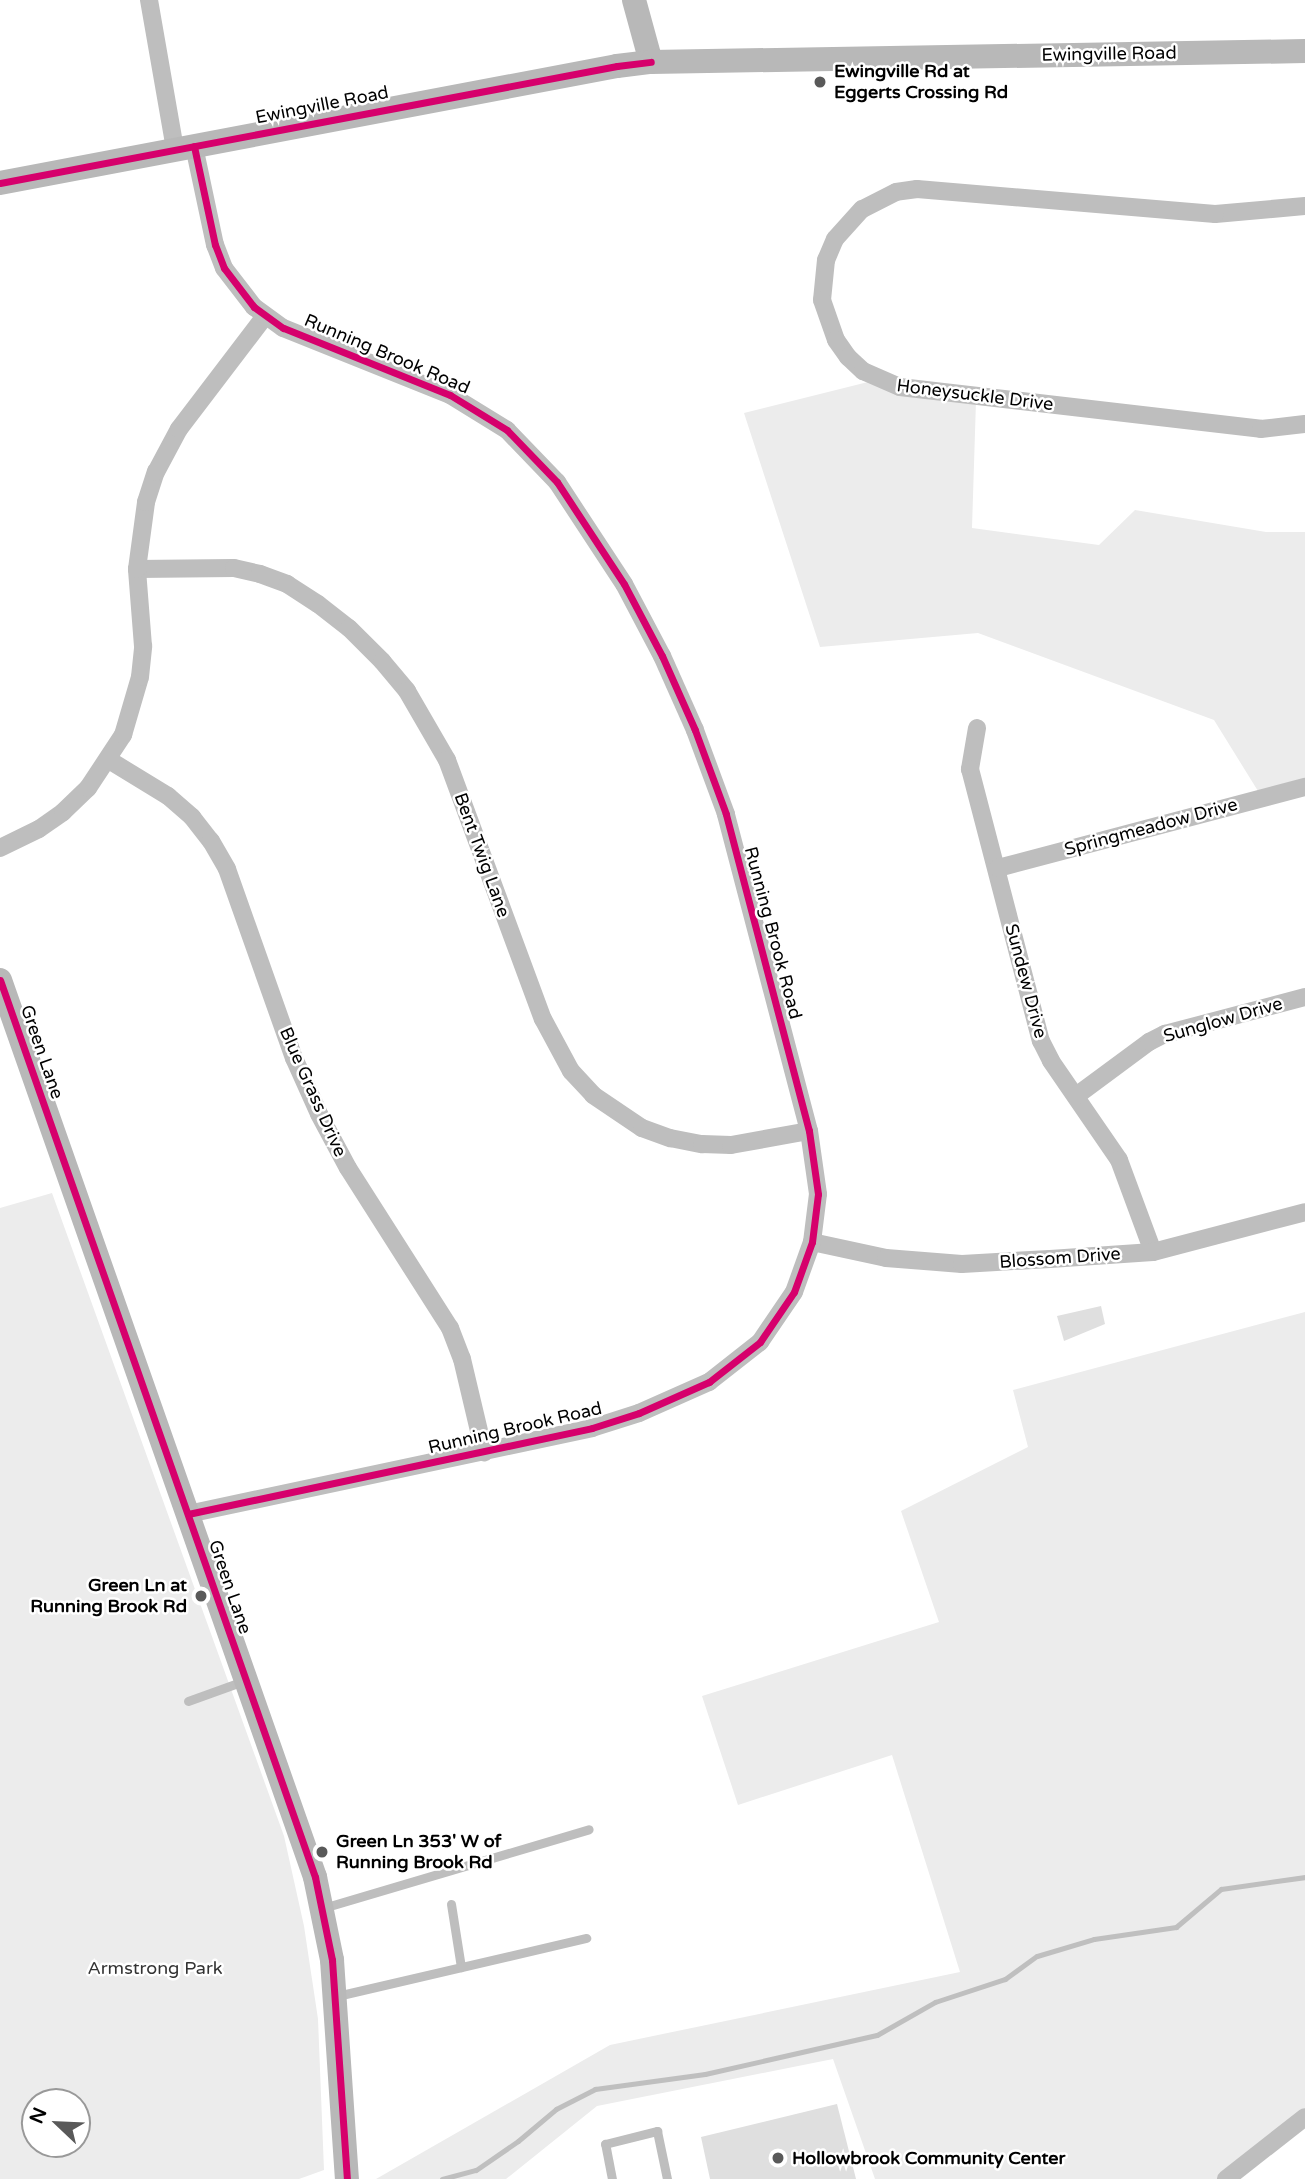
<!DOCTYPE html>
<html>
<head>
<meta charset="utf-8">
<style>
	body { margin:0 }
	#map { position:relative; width:1305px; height:2179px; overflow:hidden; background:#fff; font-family:"Varela Round",sans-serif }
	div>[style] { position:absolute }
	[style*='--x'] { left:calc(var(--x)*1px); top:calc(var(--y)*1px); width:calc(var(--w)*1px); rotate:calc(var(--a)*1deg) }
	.green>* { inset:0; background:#ececec }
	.stream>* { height:5px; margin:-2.5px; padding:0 2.5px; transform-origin:2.5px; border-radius:2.5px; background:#bfbfbf }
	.building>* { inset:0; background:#dfdfdf }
	.lane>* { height:9px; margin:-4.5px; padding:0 4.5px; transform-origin:4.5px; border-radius:4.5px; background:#bebebe }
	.street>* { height:18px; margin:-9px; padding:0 9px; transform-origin:9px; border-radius:9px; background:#bebebe }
	.secondary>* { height:24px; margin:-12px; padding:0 12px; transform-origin:12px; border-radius:12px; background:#b8b8b8 }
	.cycleway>* { height:7px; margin:-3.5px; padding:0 3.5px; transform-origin:3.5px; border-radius:3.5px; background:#d6006c }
	.dots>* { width:19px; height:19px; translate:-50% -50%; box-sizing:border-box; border:4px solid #fff; border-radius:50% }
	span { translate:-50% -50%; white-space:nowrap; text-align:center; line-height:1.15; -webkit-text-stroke:5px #fff; paint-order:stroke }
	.street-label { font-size:18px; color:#000 }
	.poi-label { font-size:18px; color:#000; font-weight:700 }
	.left { translate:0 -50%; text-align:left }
	.right { translate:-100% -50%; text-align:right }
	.park-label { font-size:18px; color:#333 }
	.north { position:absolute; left:21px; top:2088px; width:70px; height:70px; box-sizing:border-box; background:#fff; border:2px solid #999; border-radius:50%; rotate:293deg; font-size:19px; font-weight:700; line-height:28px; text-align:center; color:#000 }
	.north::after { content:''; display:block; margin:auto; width:24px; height:32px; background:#595959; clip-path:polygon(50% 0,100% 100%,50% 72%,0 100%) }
</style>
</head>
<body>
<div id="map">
	<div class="green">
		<div style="clip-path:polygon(876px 380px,976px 401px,972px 528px,1099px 545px,1135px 510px,1266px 532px,1305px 532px,1305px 782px,1258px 791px,1214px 720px,978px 633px,820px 647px,744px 413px)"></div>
		<div style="clip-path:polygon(evenodd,52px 1193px,284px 1836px,304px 1926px,318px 2019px,324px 2170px,299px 2179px,0 2179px,0 1208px,52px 1193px,35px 2102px,77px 2102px,77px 2144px,35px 2144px,35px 2102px)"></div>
		<div style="clip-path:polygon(1305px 1312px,1305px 2121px,1229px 2179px,875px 2179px,833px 2059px,597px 2106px,506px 2179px,376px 2179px,610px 2045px,960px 1972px,892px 1755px,738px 1805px,702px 1696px,939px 1622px,901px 1511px,1028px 1447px,1013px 1390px)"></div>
	</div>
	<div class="stream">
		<div style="--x:442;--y:2179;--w:35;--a:-15"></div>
		<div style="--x:476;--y:2170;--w:51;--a:-34.6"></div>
		<div style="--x:518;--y:2141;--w:50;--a:-40.1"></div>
		<div style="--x:556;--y:2109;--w:44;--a:-27.1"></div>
		<div style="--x:595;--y:2089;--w:111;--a:-7.8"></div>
		<div style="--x:705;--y:2074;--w:176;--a:-12.8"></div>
		<div style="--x:877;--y:2035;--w:67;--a:-29.6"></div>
		<div style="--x:935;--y:2002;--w:74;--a:-18.2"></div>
		<div style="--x:1005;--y:1979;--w:39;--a:-36"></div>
		<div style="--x:1037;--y:1956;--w:59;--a:-16.6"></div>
		<div style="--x:1094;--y:1939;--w:83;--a:-8.3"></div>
		<div style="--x:1176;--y:1927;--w:59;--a:-40.2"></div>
		<div style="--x:1221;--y:1889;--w:85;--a:-8.1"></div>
	</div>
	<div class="building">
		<div style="clip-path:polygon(1101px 1306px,1105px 1324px,1064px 1341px,1057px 1316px)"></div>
		<div style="clip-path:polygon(837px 2104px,856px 2179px,710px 2179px,701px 2137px)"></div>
	</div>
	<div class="lane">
		<div style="--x:188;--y:1701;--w:62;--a:-19.9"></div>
		<div style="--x:451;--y:1904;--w:64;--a:81"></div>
		<div style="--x:323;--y:1908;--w:277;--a:-16.5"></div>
		<div style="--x:337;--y:1996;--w:256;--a:-13.1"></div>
		<div style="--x:612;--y:2179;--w:36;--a:-101"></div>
		<div style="--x:605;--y:2144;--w:54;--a:-14"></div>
		<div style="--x:657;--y:2131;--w:49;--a:78.2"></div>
	</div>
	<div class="street">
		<div style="--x:149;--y:0;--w:151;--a:80.1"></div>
		<div style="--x:1305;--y:206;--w:90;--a:174.9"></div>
		<div style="--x:1215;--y:214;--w:299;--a:-175.2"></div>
		<div style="--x:917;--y:189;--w:21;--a:172"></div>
		<div style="--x:896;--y:192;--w:38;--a:153"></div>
		<div style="--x:862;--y:209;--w:40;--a:132"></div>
		<div style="--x:835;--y:239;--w:23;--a:113"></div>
		<div style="--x:826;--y:260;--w:40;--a:95.7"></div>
		<div style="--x:822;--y:300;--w:42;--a:70.7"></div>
		<div style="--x:836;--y:340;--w:21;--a:55"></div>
		<div style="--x:848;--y:357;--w:21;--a:43"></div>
		<div style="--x:863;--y:371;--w:40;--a:23.4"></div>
		<div style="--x:900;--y:387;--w:363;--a:6.6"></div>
		<div style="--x:1261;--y:429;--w:44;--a:-6.5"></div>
		<div style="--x:137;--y:569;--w:97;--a:-0.6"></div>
		<div style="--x:234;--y:568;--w:27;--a:13"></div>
		<div style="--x:260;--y:574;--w:29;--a:20"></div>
		<div style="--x:287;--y:584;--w:37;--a:33"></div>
		<div style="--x:318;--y:604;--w:39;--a:38"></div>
		<div style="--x:349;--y:628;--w:47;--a:45"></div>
		<div style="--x:382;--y:661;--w:39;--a:50"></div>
		<div style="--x:407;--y:691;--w:80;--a:59.9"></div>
		<div style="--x:447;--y:760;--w:276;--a:69.7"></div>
		<div style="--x:543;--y:1019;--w:59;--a:61.7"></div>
		<div style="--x:571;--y:1071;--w:33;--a:47"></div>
		<div style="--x:593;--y:1095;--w:59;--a:34"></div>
		<div style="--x:642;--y:1128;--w:30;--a:20"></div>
		<div style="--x:670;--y:1138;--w:33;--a:11"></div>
		<div style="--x:702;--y:1144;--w:29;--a:2"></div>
		<div style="--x:731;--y:1145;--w:79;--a:-10.2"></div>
		<div style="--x:977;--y:728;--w:42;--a:99.7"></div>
		<div style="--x:970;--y:769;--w:281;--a:75.4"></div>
		<div style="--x:1041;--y:1041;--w:22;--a:63"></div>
		<div style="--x:1051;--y:1061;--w:120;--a:55.5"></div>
		<div style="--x:1119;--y:1160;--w:98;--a:69.7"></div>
		<div style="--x:109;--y:760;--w:69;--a:31.4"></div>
		<div style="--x:168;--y:796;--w:32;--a:41"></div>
		<div style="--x:192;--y:817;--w:31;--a:52"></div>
		<div style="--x:211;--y:841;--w:32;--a:60"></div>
		<div style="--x:227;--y:869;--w:201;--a:70.5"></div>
		<div style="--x:294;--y:1058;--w:61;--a:65.9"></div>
		<div style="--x:319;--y:1114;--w:61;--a:61.8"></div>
		<div style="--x:348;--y:1168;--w:190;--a:57.5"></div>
		<div style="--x:450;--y:1328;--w:33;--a:69"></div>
		<div style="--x:462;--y:1359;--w:96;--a:76.7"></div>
		<div style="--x:0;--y:848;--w:43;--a:-26"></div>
		<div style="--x:39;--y:829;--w:29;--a:-35"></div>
		<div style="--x:63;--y:812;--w:35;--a:-44"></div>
		<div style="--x:88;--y:788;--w:64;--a:-56.6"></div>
		<div style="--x:123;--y:735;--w:60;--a:-73.7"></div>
		<div style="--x:140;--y:677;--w:31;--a:-84"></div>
		<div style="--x:143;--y:646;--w:77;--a:-94.5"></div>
		<div style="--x:137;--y:569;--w:68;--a:-82.3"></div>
		<div style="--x:146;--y:502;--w:32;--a:-72"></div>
		<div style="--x:156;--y:472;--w:49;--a:-61.9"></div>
		<div style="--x:179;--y:429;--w:142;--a:-52.7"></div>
		<div style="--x:998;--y:868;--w:318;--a:-14.8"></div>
		<div style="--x:1076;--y:1096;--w:91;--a:-36.5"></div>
		<div style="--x:1149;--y:1042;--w:18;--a:-27"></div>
		<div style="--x:1165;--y:1034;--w:145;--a:-14.8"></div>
		<div style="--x:812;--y:1242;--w:76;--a:12.2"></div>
		<div style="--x:886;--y:1258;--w:76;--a:4.5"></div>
		<div style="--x:962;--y:1264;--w:88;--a:-3.3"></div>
		<div style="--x:1050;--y:1259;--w:103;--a:-3.9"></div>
		<div style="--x:1153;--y:1252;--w:157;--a:-14.7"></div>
		<div style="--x:188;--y:1514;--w:413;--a:-12"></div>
		<div style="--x:592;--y:1428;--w:49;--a:-17.7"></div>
		<div style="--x:639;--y:1413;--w:77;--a:-23.9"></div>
		<div style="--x:709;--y:1382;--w:65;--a:-38.1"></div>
		<div style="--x:760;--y:1342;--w:60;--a:-55.8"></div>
		<div style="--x:794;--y:1292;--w:53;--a:-70.2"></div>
		<div style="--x:812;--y:1242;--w:48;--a:-82.9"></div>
		<div style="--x:818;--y:1194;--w:64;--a:-98.1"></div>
		<div style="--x:809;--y:1131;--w:328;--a:-104.7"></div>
		<div style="--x:726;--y:814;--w:90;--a:-110.3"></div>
		<div style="--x:695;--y:730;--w:81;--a:-114"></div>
		<div style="--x:662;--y:656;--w:81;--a:-117.8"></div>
		<div style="--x:624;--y:584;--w:122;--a:-123.3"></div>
		<div style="--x:557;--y:482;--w:72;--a:-133.9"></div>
		<div style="--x:507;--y:430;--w:67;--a:-148.4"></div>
		<div style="--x:450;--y:395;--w:180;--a:-158.1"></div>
		<div style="--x:283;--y:328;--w:36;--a:-144"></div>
		<div style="--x:254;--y:307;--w:49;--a:-127.6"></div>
		<div style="--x:224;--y:268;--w:25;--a:-111"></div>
		<div style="--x:215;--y:245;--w:101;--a:-102"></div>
		<div style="--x:1226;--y:2179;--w:100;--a:-38.1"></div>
	</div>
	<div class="secondary">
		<div style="--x:634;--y:0;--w:64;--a:74.7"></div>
		<div style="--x:0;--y:183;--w:628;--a:-10.74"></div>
		<div style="--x:617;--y:66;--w:34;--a:-7"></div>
		<div style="--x:651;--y:62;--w:654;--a:-0.96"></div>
		<div style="--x:0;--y:980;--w:951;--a:70.65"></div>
		<div style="--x:315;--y:1877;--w:85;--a:78.4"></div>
		<div style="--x:332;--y:1960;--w:220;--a:86.1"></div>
	</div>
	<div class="cycleway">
		<div style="--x:0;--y:183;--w:628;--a:-10.74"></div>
		<div style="--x:617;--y:66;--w:34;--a:-7"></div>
		<div style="--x:0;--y:980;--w:951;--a:70.65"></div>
		<div style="--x:315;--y:1877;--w:85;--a:78.4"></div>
		<div style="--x:332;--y:1960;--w:220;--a:86.1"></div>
		<div style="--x:188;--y:1514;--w:413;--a:-12"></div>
		<div style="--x:592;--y:1428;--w:49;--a:-17.7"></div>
		<div style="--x:639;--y:1413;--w:77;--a:-23.9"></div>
		<div style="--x:709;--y:1382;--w:65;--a:-38.1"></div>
		<div style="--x:760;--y:1342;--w:60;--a:-55.8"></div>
		<div style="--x:794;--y:1292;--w:53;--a:-70.2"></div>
		<div style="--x:812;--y:1242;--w:48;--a:-82.9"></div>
		<div style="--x:818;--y:1194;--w:64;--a:-98.1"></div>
		<div style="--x:809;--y:1131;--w:328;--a:-104.7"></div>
		<div style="--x:726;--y:814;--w:90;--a:-110.3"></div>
		<div style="--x:695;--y:730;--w:81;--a:-114"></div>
		<div style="--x:662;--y:656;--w:81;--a:-117.8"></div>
		<div style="--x:624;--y:584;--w:122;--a:-123.3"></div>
		<div style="--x:557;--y:482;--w:72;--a:-133.9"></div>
		<div style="--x:507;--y:430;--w:67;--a:-148.4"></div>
		<div style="--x:450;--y:395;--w:180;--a:-158.1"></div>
		<div style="--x:283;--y:328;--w:36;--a:-144"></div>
		<div style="--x:254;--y:307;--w:49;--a:-127.6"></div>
		<div style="--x:224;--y:268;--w:25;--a:-111"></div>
		<div style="--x:215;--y:245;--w:101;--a:-102"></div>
	</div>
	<div class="dots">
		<div style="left:820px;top:82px;background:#595959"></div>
		<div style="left:201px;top:1596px;background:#595959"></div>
		<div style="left:322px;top:1852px;background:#595959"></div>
		<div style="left:778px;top:2158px;background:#595959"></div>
	</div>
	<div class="street-label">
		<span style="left:1109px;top:54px;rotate:-1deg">Ewingville Road</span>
		<span style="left:322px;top:105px;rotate:-11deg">Ewingville Road</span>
		<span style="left:387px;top:354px;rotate:23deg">Running Brook Road</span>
		<span style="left:975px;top:395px;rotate:7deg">Honeysuckle Drive</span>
		<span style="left:1151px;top:827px;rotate:-15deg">Springmeadow Drive</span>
		<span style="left:482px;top:855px;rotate:70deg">Bent Twig Lane</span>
		<span style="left:773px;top:933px;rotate:75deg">Running Brook Road</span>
		<span style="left:1026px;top:981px;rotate:75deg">Sundew Drive</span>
		<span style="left:1223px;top:1020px;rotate:-16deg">Sunglow Drive</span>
		<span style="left:42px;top:1052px;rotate:71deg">Green Lane</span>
		<span style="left:313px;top:1092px;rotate:66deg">Blue Grass Drive</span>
		<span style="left:1060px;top:1258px;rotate:-4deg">Blossom Drive</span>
		<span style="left:515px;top:1428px;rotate:-13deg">Running Brook Road</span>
		<span style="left:230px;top:1587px;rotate:71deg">Green Lane</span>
	</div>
	<div class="poi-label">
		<span class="left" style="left:834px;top:82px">Ewingville Rd at<br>Eggerts Crossing Rd</span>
		<span class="right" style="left:187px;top:1596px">Green Ln at<br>Running Brook Rd</span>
		<span class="left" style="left:336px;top:1852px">Green Ln 353' W of<br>Running Brook Rd</span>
		<span class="left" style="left:792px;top:2158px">Hollowbrook Community Center</span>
	</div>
	<div class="park-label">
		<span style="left:155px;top:1968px">Armstrong Park</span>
	</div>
	<div class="north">N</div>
</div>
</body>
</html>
